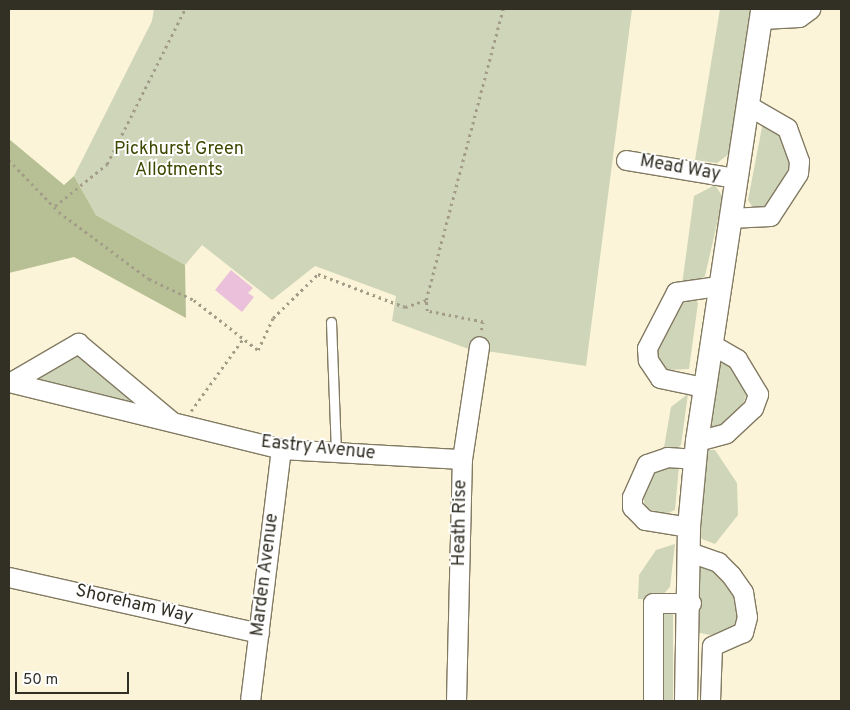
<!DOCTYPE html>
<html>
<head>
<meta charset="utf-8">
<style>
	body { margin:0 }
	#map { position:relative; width:850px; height:710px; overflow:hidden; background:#fcf4d8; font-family:Overpass,sans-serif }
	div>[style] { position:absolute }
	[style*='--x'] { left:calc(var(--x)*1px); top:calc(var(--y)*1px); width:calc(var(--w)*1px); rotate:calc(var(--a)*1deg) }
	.green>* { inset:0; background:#ced5b8; transform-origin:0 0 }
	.forest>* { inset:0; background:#b7c095 }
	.building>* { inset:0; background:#eac0db }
	.path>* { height:2.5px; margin-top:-1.25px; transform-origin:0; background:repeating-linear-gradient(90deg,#a29c88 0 2.5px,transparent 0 6.5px) }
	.roads { filter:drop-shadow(1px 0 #827a62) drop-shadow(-1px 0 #827a62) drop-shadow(0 1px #827a62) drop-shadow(0 -1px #827a62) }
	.service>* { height:9px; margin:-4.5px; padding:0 4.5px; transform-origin:4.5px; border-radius:4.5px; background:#fff }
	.minor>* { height:19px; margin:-9.5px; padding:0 9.5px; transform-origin:9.5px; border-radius:9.5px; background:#fff }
	.tertiary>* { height:22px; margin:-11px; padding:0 11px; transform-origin:11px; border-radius:11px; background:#fff }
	span { translate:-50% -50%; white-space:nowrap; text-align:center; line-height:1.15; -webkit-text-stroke:4px #fff; paint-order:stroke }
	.park-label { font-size:18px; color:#3f4800 }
	.street-label { font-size:18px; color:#322f25 }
	.frame { position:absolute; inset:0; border:10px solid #322f25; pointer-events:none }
	.scale { position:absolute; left:15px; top:672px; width:114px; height:22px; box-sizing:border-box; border:2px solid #322f25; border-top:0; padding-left:6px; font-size:15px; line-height:18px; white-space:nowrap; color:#322f25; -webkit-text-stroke:4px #fff; paint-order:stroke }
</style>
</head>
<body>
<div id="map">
	<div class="green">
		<div style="clip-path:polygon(154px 9px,632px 9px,586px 366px,466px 348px,392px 321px,396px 296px,315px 266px,272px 300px,202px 245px,185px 265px,96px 215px,74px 176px,152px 21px)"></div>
		<div style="clip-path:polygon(720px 9px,752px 9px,729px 154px,717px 163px,695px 160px)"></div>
		<div style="clip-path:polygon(763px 122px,779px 129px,788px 147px,789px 167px,770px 208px,753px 208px,748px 200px)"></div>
		<div style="clip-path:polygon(715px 185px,723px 197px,705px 276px,681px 292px,694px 196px)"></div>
		<div style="clip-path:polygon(691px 295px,698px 303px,689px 369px,668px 370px,658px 363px,655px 347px,679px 296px)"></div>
		<div style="clip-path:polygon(78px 355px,143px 407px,30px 381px)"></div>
		<div style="clip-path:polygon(717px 361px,730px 363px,747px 393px,741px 409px,728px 422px,714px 427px,705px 424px)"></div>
		<div style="clip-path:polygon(688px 394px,681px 445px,662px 459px,671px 407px)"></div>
		<div style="clip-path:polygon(707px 450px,715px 450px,737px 483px,738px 515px,715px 544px,702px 539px,698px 531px)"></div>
		<div style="clip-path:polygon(653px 466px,679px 466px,675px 510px,665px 514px,645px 508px,643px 496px)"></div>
		<div style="clip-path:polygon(675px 544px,670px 587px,651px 607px,651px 599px,638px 599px,639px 575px,656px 550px)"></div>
		<div style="clip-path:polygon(697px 565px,720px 570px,738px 601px,739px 621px,733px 630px,710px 635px,696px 632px)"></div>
		<div style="left:673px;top:611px;width:90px;height:11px;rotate:90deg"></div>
	</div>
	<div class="forest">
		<div style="clip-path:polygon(9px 139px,64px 185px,74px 176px,96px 215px,185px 265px,186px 318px,74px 257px,9px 273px)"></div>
	</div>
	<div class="building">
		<div style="clip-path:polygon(231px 270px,253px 288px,248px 293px,254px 297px,242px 312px,215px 290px)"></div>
	</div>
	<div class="path">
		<div style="--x:9;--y:160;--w:72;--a:46.1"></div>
		<div style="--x:59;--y:212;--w:112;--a:36.7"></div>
		<div style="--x:149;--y:279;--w:50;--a:25"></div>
		<div style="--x:194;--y:300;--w:81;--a:38"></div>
		<div style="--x:258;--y:350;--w:35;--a:-65"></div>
		<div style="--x:273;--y:318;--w:63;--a:-44.4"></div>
		<div style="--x:318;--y:274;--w:93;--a:20.8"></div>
		<div style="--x:405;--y:307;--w:22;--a:-18"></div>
		<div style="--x:55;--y:206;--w:67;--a:-38.9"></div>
		<div style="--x:107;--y:164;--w:174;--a:-63.3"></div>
		<div style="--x:481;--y:330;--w:8;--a:-76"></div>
		<div style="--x:483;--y:322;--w:57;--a:-168.9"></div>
		<div style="--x:427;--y:311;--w:11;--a:-95"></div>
		<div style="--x:426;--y:300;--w:301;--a:-75.2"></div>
		<div style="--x:191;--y:411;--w:89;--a:-54.2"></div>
	</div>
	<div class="roads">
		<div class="service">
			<div style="--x:331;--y:322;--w:131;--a:87.8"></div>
		</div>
		<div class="minor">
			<div style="--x:762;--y:19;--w:37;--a:-3"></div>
			<div style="--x:799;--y:17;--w:14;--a:-36"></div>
			<div style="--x:626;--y:160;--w:110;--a:9.4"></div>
			<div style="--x:729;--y:218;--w:41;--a:-2.8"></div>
			<div style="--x:770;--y:216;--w:51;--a:-56.9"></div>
			<div style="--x:798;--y:173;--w:12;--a:-85"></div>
			<div style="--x:799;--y:161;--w:35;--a:-110"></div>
			<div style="--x:787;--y:128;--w:44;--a:-149.9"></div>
			<div style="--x:9;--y:382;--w:280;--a:13.8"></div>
			<div style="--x:281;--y:449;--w:181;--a:3.2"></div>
			<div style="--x:11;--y:382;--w:78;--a:-30.2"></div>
			<div style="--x:78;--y:343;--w:120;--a:39.9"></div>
			<div style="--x:703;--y:387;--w:44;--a:-168.2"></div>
			<div style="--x:660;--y:378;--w:22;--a:-124"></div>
			<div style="--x:648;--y:360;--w:12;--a:-95"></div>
			<div style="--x:647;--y:348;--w:63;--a:-62.6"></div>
			<div style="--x:676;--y:292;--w:41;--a:-8.3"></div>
			<div style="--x:697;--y:441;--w:30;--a:-15"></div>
			<div style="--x:726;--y:433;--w:37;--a:-43"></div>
			<div style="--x:753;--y:408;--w:15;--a:-70"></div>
			<div style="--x:758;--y:394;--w:41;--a:-121"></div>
			<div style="--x:737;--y:359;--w:30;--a:-150"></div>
			<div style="--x:689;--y:527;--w:45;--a:-171"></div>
			<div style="--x:645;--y:520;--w:18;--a:-135"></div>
			<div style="--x:632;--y:507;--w:10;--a:-90"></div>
			<div style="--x:632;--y:497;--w:36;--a:-66"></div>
			<div style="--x:647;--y:464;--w:21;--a:-19"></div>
			<div style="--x:667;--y:457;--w:29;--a:4"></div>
			<div style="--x:692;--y:553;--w:28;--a:19"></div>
			<div style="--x:718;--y:562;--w:18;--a:45"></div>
			<div style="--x:731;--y:575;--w:21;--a:55"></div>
			<div style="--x:743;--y:592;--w:25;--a:81"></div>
			<div style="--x:747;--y:617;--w:16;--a:105"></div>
			<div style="--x:743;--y:632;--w:34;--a:156"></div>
			<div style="--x:712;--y:646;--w:55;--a:92.1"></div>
			<div style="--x:9;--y:577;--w:256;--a:12.6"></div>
			<div style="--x:250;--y:701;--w:254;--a:-83"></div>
			<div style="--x:456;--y:701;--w:242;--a:-88.6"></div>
			<div style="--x:462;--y:459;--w:114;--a:-81.4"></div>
			<div style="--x:653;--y:701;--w:98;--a:-90"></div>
			<div style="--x:653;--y:603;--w:38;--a:0"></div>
		</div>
		<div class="tertiary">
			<div style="--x:686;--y:701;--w:174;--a:-89"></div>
			<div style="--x:689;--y:527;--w:86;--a:-84.7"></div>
			<div style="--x:697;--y:441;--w:437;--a:-81.4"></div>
		</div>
	</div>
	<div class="park-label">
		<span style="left:179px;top:161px">Pickhurst Green<br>Allotments</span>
	</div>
	<div class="street-label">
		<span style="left:680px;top:169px;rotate:10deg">Mead Way</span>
		<span style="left:318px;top:449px;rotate:6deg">Eastry Avenue</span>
		<span style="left:461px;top:523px;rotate:-89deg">Heath Rise</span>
		<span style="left:266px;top:575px;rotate:-83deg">Marden Avenue</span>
		<span style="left:134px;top:605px;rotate:13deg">Shoreham Way</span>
	</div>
	<div class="frame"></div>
	<div class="scale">50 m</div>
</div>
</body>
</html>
